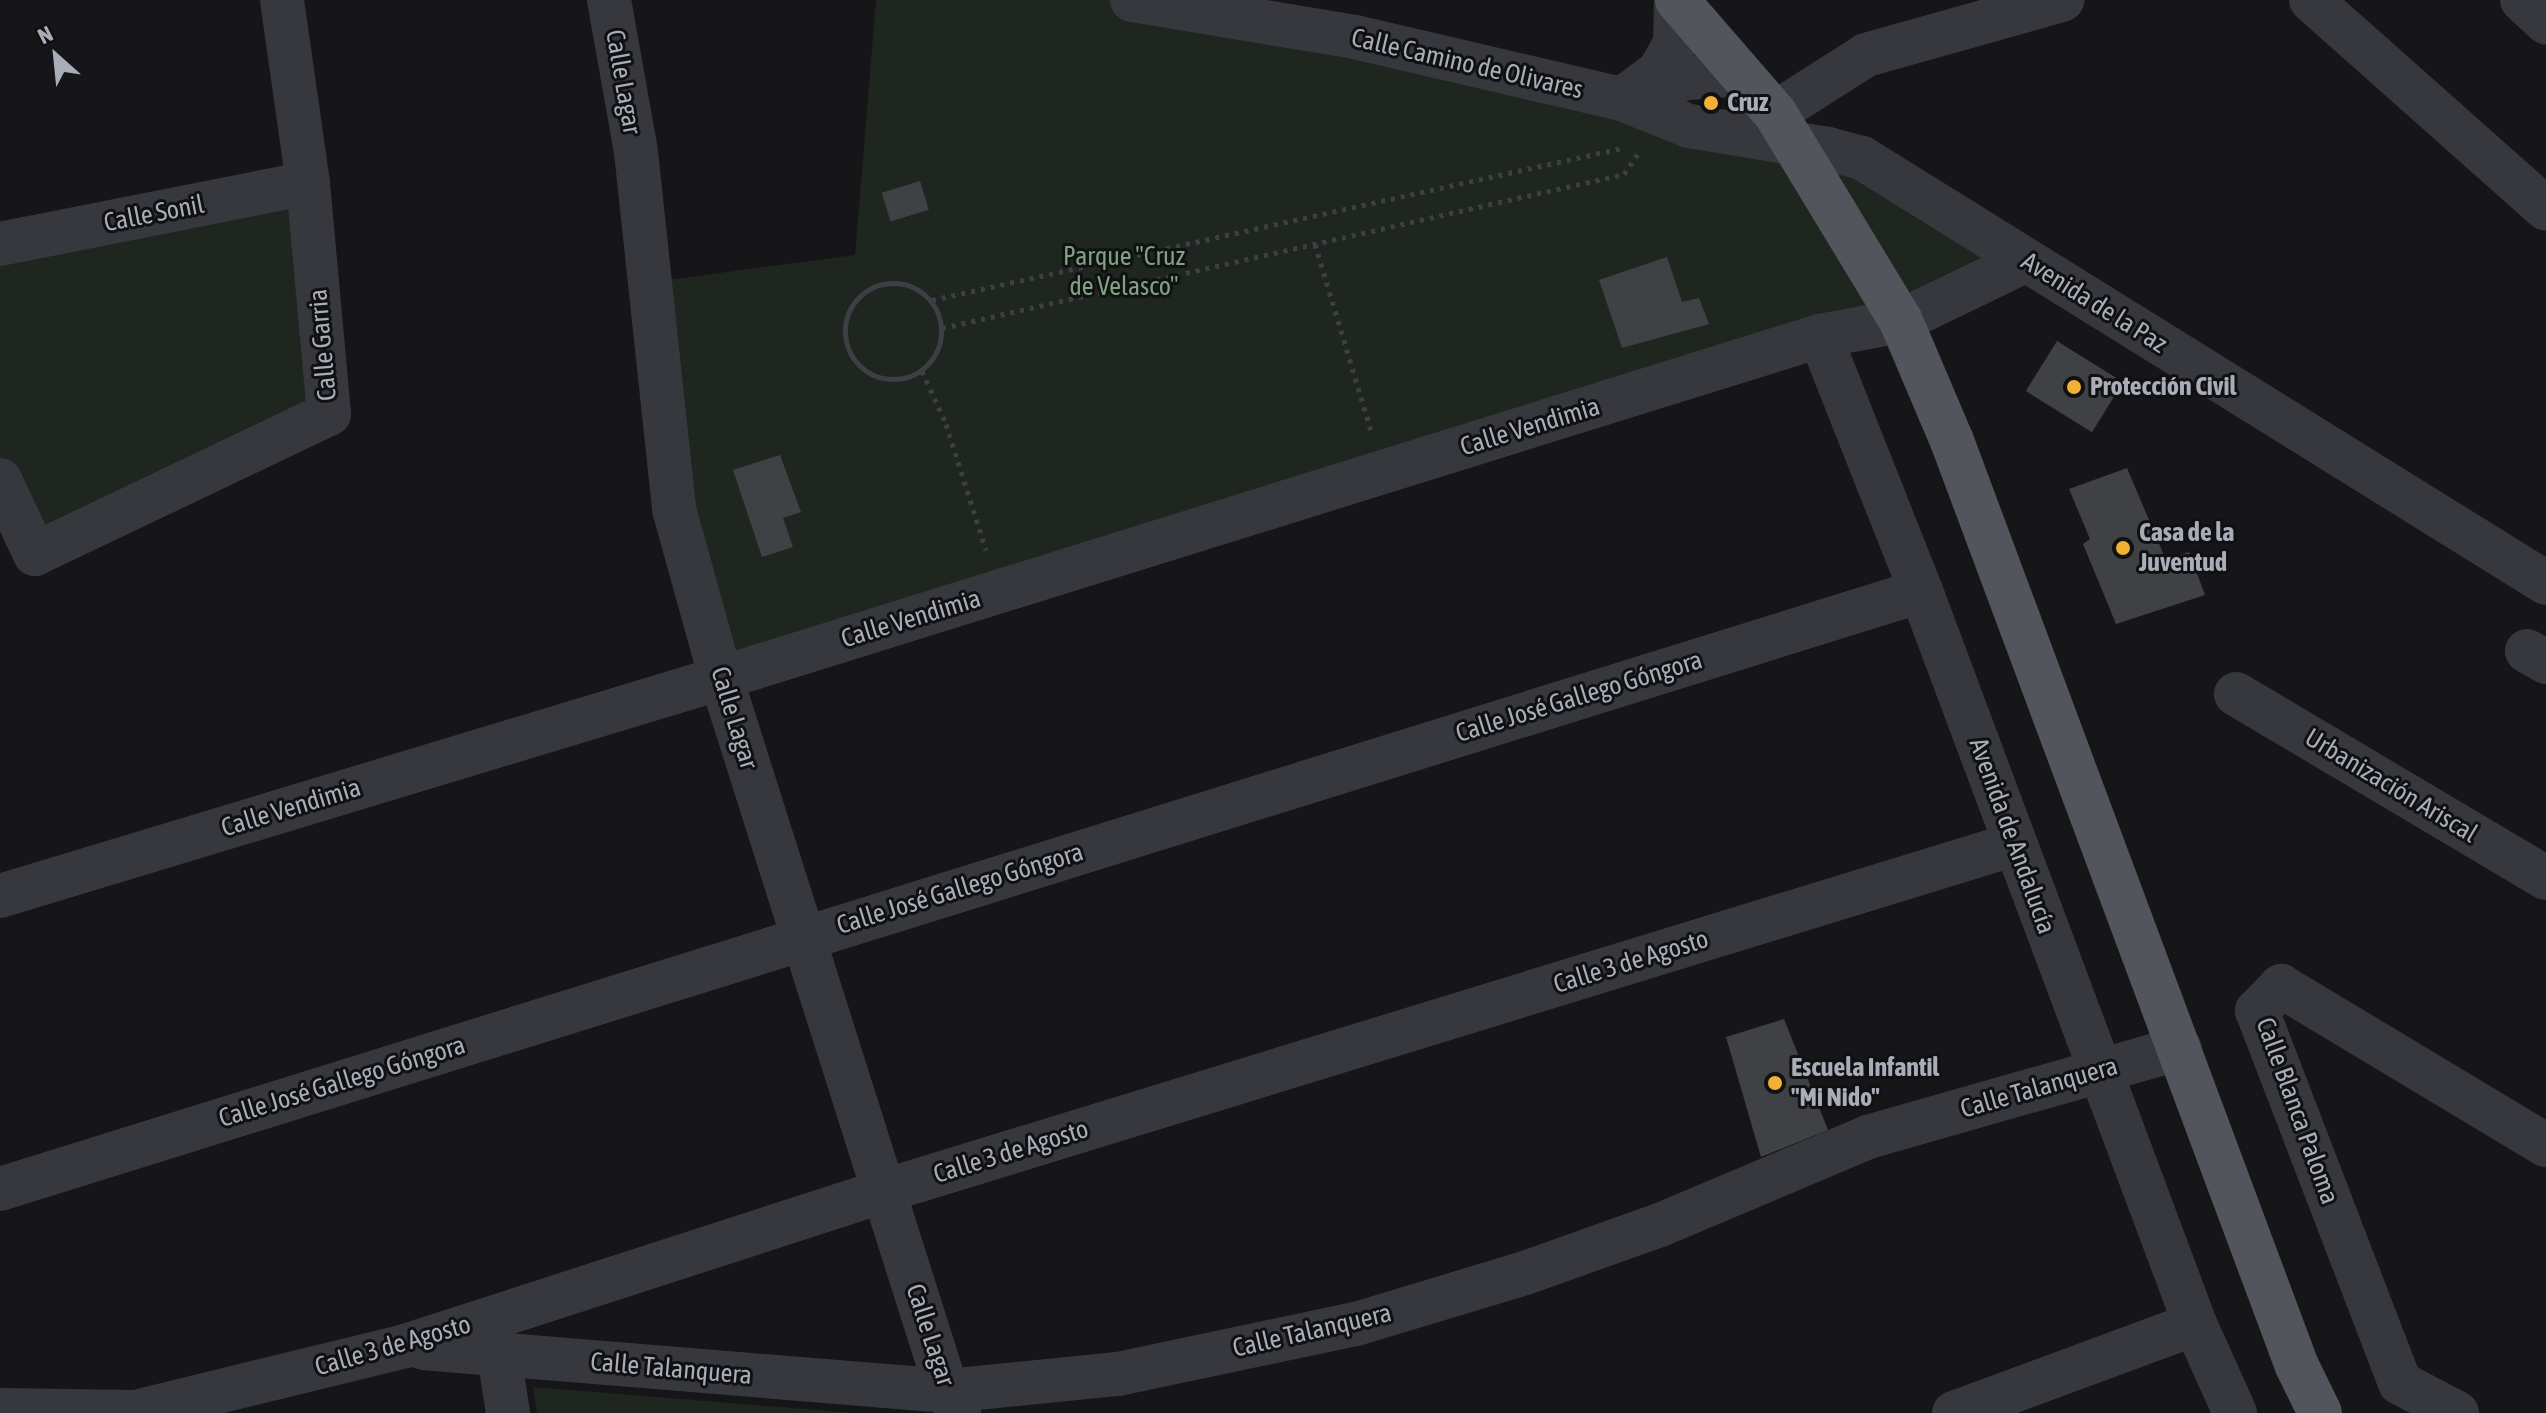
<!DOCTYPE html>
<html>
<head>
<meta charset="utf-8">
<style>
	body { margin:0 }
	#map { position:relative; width:2546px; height:1413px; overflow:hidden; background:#161618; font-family:"Asap Condensed",sans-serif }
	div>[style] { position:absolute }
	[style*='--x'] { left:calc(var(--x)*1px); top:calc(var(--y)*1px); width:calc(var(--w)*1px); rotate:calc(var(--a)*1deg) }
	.green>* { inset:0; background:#1e261f }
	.building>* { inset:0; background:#404145; transform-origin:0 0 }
	.path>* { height:5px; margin-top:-2.5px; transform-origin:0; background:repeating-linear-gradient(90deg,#3d3f44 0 4px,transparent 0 10px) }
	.path>.ring { margin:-2.5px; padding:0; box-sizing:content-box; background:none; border:5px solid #3d3f44; border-radius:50% }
	.minor>* { height:44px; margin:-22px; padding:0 22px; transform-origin:22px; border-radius:22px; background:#37383d }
	.major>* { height:44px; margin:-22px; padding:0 22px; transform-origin:22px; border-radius:22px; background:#53555c }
	.dots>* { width:22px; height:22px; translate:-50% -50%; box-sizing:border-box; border:4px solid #111113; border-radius:50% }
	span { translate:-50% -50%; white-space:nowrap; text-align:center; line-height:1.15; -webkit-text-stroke:6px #111113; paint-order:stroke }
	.street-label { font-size:26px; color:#a8adb8 }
	.poi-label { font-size:26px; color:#a8adb8; font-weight:700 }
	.left { translate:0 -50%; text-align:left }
	.park-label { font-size:26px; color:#7fa381 }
	.north { position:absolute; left:16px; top:16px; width:80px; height:80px; -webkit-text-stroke:6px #111113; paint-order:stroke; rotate:333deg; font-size:22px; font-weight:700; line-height:32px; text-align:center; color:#a8adb8 }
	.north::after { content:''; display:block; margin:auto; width:28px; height:36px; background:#a8adb8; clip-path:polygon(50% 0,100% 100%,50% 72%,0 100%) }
</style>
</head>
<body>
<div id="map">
	<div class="green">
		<div style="clip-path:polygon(876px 0,1132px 0,1797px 146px,2025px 261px,721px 678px,652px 282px,855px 255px)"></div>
		<div style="clip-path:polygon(308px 183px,329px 414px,35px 554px,0 480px,0 244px)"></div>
		<div style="clip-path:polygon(533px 1387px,854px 1413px,537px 1413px)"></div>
	</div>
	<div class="building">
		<div style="left:920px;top:181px;width:30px;height:40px;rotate:73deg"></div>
		<div style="clip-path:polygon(1667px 257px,1682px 302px,1699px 298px,1709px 324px,1622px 348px,1599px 280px)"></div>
		<div style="left:2057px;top:341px;width:78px;height:59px;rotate:32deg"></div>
		<div style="clip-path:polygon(780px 455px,801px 512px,783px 518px,793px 547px,762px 557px,733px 470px)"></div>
		<div style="clip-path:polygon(2127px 468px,2166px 560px,2189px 552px,2205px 595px,2116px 624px,2083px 544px,2090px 539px,2069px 489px)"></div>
		<div style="clip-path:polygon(1784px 1019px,1828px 1130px,1761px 1157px,1726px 1037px)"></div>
	</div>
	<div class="path">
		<div style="--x:1315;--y:244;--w:195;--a:73.3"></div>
		<div class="ring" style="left:845px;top:283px;width:91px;height:91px"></div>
		<div style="--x:932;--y:300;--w:707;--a:-12.42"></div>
		<div style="--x:942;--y:328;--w:699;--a:-12.72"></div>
		<div style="--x:1624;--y:174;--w:25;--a:-56"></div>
		<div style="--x:922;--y:371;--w:58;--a:65.6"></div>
		<div style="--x:946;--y:424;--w:132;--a:72.4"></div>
	</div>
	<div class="minor">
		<div style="--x:609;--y:0;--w:154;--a:79.9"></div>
		<div style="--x:636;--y:152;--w:359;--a:83.9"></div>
		<div style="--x:674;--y:509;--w:175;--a:74.5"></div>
		<div style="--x:721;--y:678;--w:748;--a:72.41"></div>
		<div style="--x:947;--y:1391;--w:25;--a:61"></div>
		<div style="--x:1132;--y:0;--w:226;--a:9.4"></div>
		<div style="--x:1355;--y:37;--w:274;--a:13.1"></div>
		<div style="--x:1622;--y:99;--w:72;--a:21.9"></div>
		<div style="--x:1689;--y:126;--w:141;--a:9.4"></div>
		<div style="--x:1828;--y:149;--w:35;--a:15"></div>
		<div style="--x:1862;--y:158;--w:805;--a:31.85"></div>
		<div style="--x:2311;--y:0;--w:314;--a:41.6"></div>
		<div style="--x:2522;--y:0;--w:33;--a:43"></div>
		<div style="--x:1630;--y:93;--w:36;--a:-36"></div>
		<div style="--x:1659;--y:72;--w:33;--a:-61"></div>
		<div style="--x:1675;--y:43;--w:43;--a:-88.7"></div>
		<div style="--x:1622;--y:99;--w:68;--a:-17.9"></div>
		<div style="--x:1687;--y:78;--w:54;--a:-4.2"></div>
		<div style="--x:1775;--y:113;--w:108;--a:-32.5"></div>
		<div style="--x:1866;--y:55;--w:204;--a:-15.7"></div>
		<div style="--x:0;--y:244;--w:314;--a:-11.2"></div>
		<div style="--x:2025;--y:261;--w:138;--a:154.2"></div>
		<div style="--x:1901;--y:321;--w:82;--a:169.5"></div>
		<div style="--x:1820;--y:336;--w:274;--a:68.4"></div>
		<div style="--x:1921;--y:591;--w:783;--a:69.5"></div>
		<div style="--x:2195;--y:1324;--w:98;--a:65.8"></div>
		<div style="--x:0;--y:480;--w:82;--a:64.7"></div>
		<div style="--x:35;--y:554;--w:326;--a:-25.5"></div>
		<div style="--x:329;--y:414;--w:232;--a:-95.2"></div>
		<div style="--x:308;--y:183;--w:185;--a:-98.1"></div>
		<div style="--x:2527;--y:651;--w:22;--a:30"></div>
		<div style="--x:2236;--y:694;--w:360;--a:30.7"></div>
		<div style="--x:0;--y:896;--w:753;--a:-16.82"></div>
		<div style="--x:721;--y:678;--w:1151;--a:-17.29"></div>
		<div style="--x:0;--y:1189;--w:2012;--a:-17.29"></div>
		<div style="--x:423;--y:1348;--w:526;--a:4.69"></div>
		<div style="--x:947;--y:1391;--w:172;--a:-5.7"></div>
		<div style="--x:1118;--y:1374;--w:243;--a:-11.9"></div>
		<div style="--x:1356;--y:1324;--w:177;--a:-16.8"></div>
		<div style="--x:1525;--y:1273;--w:143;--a:-19.6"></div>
		<div style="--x:1660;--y:1225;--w:226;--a:-22.9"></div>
		<div style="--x:1868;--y:1137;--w:324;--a:-15.9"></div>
		<div style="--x:499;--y:1356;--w:58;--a:81"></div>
		<div style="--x:0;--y:1410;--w:135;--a:0.8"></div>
		<div style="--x:135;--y:1412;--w:278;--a:-13.7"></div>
		<div style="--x:405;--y:1346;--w:503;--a:-17.93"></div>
		<div style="--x:884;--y:1191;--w:1183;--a:-17.06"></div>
		<div style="--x:1954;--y:1413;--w:257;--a:-20.3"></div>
		<div style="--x:2457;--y:1413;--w:64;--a:-152.2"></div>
		<div style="--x:2400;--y:1383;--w:399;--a:-111"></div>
		<div style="--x:2257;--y:1011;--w:35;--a:-46"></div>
		<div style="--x:2281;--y:986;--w:309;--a:31"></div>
	</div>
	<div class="major">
		<div style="--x:1677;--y:0;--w:150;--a:49.1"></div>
		<div style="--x:1775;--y:113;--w:243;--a:58.8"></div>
		<div style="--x:1901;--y:321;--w:130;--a:67"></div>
		<div style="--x:1952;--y:441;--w:987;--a:69.55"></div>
		<div style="--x:2297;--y:1366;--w:52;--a:63.9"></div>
	</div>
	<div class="dots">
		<div style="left:1711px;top:103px;background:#f2b134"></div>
		<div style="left:2074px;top:387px;background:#f2b134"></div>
		<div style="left:2123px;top:548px;background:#f2b134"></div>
		<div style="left:1775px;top:1083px;background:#f2b134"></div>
	</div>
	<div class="street-label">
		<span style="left:1467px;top:64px;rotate:13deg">Calle Camino de Olivares</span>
		<span style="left:623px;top:82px;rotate:80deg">Calle Lagar</span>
		<span style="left:154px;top:214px;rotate:-11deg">Calle Sonil</span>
		<span style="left:2094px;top:303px;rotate:32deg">Avenida de la Paz</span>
		<span style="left:323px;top:345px;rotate:-95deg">Calle Garria</span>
		<span style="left:1530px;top:427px;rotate:-17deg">Calle Vendimia</span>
		<span style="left:911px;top:619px;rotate:-17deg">Calle Vendimia</span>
		<span style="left:1579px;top:697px;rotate:-17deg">Calle José Gallego Góngora</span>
		<span style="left:734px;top:718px;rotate:73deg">Calle Lagar</span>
		<span style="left:2391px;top:786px;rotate:31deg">Urbanización Ariscal</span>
		<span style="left:291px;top:808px;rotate:-17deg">Calle Vendimia</span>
		<span style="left:2012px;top:836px;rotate:70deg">Avenida de Andalucía</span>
		<span style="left:960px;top:889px;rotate:-17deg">Calle José Gallego Góngora</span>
		<span style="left:1631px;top:962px;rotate:-17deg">Calle 3 de Agosto</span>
		<span style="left:342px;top:1082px;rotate:-17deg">Calle José Gallego Góngora</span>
		<span style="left:2039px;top:1088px;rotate:-16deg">Calle Talanquera</span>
		<span style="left:2297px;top:1111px;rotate:70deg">Calle Blanca Paloma</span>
		<span style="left:1011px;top:1152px;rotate:-17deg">Calle 3 de Agosto</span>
		<span style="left:1312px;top:1331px;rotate:-13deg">Calle Talanquera</span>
		<span style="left:930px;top:1335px;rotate:72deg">Calle Lagar</span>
		<span style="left:393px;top:1346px;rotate:-16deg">Calle 3 de Agosto</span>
		<span style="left:671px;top:1369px;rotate:5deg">Calle Talanquera</span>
	</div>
	<div class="poi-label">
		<span class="left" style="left:1727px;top:103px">Cruz</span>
		<span class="left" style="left:2090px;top:387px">Protección Civil</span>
		<span class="left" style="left:2139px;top:548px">Casa de la<br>Juventud</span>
		<span class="left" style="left:1791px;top:1083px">Escuela Infantil<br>"Mi Nido"</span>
	</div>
	<div class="park-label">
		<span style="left:1124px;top:272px">Parque "Cruz<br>de Velasco"</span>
	</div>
	<div class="north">N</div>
</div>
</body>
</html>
